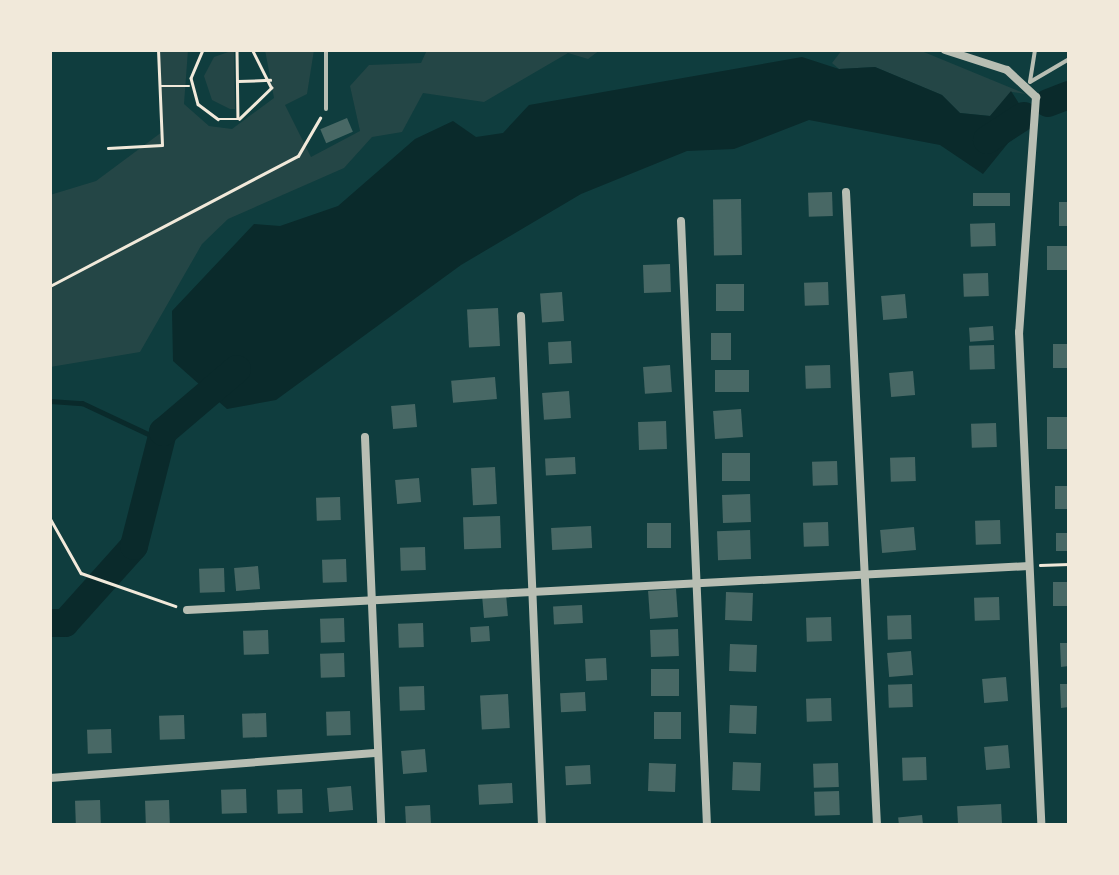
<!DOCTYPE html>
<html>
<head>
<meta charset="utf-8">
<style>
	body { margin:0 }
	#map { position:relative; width:1119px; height:875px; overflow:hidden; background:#0f3d3e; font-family:"DejaVu Sans",sans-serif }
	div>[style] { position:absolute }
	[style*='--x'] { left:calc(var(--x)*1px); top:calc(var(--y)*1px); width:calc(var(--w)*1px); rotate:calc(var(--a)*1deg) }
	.green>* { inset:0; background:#244646 }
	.water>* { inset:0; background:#0a2a2b }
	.stream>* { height:5px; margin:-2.5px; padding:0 2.5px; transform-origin:2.5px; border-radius:2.5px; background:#0a2a2b }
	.river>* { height:28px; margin:-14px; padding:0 14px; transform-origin:14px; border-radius:14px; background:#0a2a2b }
	.building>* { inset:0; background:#486865; transform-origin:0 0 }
	.path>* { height:2.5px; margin:-1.25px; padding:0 1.25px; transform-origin:1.25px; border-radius:1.25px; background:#f1e9da }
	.service>* { height:4px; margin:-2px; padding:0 2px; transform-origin:2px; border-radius:2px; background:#b8beb3 }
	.minor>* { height:8px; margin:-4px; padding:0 4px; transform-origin:4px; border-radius:4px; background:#b8beb3 }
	span { translate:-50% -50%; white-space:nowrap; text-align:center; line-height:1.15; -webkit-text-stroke:10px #f1e9da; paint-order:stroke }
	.frame { position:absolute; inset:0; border:52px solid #f1e9da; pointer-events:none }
</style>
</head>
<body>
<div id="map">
	<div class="green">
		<div style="clip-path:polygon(158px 50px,188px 50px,184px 104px,209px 126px,232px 129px,274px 98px,265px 50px,314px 50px,307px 94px,285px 105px,311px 157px,360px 131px,350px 86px,369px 65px,421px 63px,427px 50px,600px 50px,588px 59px,568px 53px,484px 102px,423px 93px,402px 132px,372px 137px,344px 168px,228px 219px,202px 244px,140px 352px,50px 367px,50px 195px,96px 181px,162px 132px)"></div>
		<div style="clip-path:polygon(234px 50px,235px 109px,230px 109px,212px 100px,204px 76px,214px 57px)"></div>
		<div style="clip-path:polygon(842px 50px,919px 50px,1026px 94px,1012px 92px,990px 116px,960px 113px,942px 95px,875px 67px,839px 69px,832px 63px)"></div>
	</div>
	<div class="water">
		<div style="clip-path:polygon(802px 57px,839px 69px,875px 67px,942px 95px,960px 113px,990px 116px,1011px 91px,1022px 108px,1013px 137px,983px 174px,940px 145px,809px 120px,734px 149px,687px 151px,581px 194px,461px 265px,276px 400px,227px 409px,173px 361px,172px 311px,254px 224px,280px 226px,338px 206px,415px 139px,453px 121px,476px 137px,503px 133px,529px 105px)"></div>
	</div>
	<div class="stream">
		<div style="--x:50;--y:401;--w:32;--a:4"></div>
		<div style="--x:82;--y:403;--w:87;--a:25.1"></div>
	</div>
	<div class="river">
		<div style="--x:1048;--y:103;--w:22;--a:-21"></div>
		<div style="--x:987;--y:140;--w:44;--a:-33"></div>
		<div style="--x:50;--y:623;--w:15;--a:0"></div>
		<div style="--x:65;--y:623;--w:103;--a:-48.1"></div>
		<div style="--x:134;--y:546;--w:118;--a:-75.7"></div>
		<div style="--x:163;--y:432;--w:97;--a:-40.4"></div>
	</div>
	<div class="building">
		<div style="left:347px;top:118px;width:15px;height:29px;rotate:67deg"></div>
		<div style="left:832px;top:192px;width:24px;height:24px;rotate:88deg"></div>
		<div style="left:973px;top:193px;width:37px;height:13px"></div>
		<div style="left:741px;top:199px;width:56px;height:28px;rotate:89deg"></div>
		<div style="left:1069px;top:202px;width:24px;height:10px;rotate:90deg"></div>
		<div style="left:995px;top:223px;width:23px;height:25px;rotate:88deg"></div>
		<div style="left:1069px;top:246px;width:24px;height:22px;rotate:90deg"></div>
		<div style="left:670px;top:264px;width:28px;height:27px;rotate:88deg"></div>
		<div style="left:988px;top:273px;width:23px;height:25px;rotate:88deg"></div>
		<div style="left:828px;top:282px;width:23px;height:24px;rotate:88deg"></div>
		<div style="left:716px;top:284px;width:28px;height:27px"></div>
		<div style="left:562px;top:292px;width:29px;height:22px;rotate:86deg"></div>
		<div style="left:905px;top:294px;width:24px;height:24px;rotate:85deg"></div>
		<div style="left:498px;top:308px;width:38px;height:31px;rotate:87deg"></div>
		<div style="left:993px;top:326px;width:14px;height:24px;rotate:86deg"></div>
		<div style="left:711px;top:333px;width:20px;height:27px"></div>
		<div style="left:571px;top:341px;width:22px;height:23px;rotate:87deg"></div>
		<div style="left:1069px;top:344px;width:24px;height:16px;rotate:90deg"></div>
		<div style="left:994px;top:345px;width:24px;height:25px;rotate:88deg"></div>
		<div style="left:670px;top:365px;width:27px;height:27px;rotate:86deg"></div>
		<div style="left:830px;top:365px;width:23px;height:25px;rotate:88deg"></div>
		<div style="left:715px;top:370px;width:34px;height:22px"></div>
		<div style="left:913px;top:371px;width:24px;height:24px;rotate:85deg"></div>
		<div style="left:495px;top:377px;width:22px;height:44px;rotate:85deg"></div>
		<div style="left:569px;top:391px;width:27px;height:27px;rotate:86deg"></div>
		<div style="left:415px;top:404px;width:23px;height:24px;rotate:85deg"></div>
		<div style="left:741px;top:409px;width:28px;height:28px;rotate:86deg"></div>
		<div style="left:1047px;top:417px;width:22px;height:32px"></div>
		<div style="left:666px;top:421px;width:28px;height:28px;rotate:88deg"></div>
		<div style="left:996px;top:423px;width:24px;height:25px;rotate:88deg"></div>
		<div style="left:722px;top:453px;width:28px;height:28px"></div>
		<div style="left:575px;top:457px;width:17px;height:30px;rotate:87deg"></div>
		<div style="left:915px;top:457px;width:24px;height:25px;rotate:88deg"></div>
		<div style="left:837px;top:461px;width:24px;height:25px;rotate:88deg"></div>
		<div style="left:495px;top:467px;width:37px;height:24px;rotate:87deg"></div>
		<div style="left:419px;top:478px;width:24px;height:24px;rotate:85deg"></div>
		<div style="left:1055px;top:486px;width:14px;height:23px"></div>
		<div style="left:750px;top:494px;width:28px;height:28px;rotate:88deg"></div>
		<div style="left:340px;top:497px;width:23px;height:24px;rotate:88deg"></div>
		<div style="left:500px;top:516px;width:32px;height:37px;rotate:88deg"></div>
		<div style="left:1000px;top:520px;width:24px;height:25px;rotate:88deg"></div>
		<div style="left:828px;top:522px;width:24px;height:25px;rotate:88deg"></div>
		<div style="left:647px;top:523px;width:24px;height:25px"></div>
		<div style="left:591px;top:526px;width:22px;height:40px;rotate:87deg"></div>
		<div style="left:914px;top:527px;width:23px;height:34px;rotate:85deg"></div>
		<div style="left:750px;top:530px;width:29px;height:33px;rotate:88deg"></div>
		<div style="left:1056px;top:533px;width:13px;height:18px"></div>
		<div style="left:425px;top:547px;width:23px;height:25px;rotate:88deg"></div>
		<div style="left:346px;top:559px;width:23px;height:24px;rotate:88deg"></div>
		<div style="left:258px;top:566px;width:23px;height:24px;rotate:85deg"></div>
		<div style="left:224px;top:568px;width:24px;height:25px;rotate:88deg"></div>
		<div style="left:1069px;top:582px;width:24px;height:16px;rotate:90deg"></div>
		<div style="left:676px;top:589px;width:28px;height:28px;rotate:86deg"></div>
		<div style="left:726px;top:592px;width:27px;height:28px;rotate:2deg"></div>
		<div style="left:506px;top:594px;width:22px;height:24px;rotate:85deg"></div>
		<div style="left:999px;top:597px;width:23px;height:25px;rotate:88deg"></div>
		<div style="left:582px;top:605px;width:18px;height:29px;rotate:87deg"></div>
		<div style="left:911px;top:615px;width:24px;height:24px;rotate:88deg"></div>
		<div style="left:831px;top:617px;width:24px;height:25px;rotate:88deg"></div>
		<div style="left:344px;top:618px;width:24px;height:24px;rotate:88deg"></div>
		<div style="left:423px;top:623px;width:24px;height:25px;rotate:88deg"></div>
		<div style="left:489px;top:626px;width:15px;height:19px;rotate:86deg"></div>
		<div style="left:678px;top:629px;width:27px;height:28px;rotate:88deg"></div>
		<div style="left:268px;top:630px;width:24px;height:25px;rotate:88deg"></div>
		<div style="clip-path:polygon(1060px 643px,1069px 643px,1069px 666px,1061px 667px)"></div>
		<div style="left:730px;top:644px;width:27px;height:27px;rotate:2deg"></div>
		<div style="left:911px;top:651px;width:24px;height:24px;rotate:85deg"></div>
		<div style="left:344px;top:653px;width:24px;height:24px;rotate:88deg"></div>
		<div style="left:606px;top:658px;width:22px;height:21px;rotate:87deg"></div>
		<div style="left:651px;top:669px;width:28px;height:27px"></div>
		<div style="left:1006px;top:677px;width:24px;height:24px;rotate:85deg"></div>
		<div style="left:912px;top:684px;width:23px;height:24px;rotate:88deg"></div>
		<div style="clip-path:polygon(1060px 684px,1069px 684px,1069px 707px,1061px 708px)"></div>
		<div style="left:424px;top:686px;width:24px;height:25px;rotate:88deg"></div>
		<div style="left:585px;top:692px;width:19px;height:25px;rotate:87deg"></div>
		<div style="left:508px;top:694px;width:34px;height:28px;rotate:87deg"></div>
		<div style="left:831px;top:698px;width:23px;height:25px;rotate:88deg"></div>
		<div style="left:730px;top:705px;width:27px;height:28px;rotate:2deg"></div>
		<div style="left:350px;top:711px;width:24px;height:24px;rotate:88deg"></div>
		<div style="left:654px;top:712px;width:27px;height:27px"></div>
		<div style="left:266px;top:713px;width:24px;height:24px;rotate:88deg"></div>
		<div style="left:184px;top:715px;width:24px;height:25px;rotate:88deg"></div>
		<div style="left:111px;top:729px;width:24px;height:24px;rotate:88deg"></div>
		<div style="left:1008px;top:745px;width:23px;height:24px;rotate:85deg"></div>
		<div style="left:425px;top:749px;width:23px;height:24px;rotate:85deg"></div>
		<div style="left:926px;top:757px;width:23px;height:24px;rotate:88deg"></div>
		<div style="left:733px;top:762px;width:28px;height:28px;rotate:2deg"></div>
		<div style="left:649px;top:763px;width:27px;height:28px;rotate:2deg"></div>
		<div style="left:838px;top:763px;width:24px;height:25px;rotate:88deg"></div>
		<div style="left:590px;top:765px;width:19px;height:25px;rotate:87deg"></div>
		<div style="left:512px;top:783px;width:20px;height:34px;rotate:87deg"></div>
		<div style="left:351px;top:786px;width:24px;height:24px;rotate:85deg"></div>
		<div style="left:246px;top:789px;width:24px;height:25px;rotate:88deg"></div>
		<div style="left:302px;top:789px;width:24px;height:25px;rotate:88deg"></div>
		<div style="left:839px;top:791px;width:24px;height:25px;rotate:88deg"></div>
		<div style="left:100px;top:800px;width:24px;height:25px;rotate:88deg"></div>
		<div style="left:169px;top:800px;width:23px;height:24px;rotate:88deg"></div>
		<div style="left:1001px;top:804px;width:21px;height:44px;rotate:87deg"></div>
		<div style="left:430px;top:805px;width:20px;height:25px;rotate:87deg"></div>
		<div style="left:922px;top:815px;width:10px;height:24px;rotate:84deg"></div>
	</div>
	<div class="path">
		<div style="--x:203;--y:50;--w:30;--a:113"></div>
		<div style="--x:191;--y:78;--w:27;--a:75"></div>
		<div style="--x:198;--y:104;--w:25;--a:37"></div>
		<div style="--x:218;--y:119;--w:21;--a:0"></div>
		<div style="--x:239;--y:119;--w:45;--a:-44.1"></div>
		<div style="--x:271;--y:88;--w:42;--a:-116.6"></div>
		<div style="--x:237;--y:50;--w:68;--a:89.2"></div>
		<div style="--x:238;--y:81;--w:32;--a:-2"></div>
		<div style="--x:160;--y:86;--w:29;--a:0"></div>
		<div style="--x:108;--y:148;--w:54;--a:-3.2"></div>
		<div style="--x:162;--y:145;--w:95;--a:-92.4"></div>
		<div style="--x:50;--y:286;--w:280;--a:-27.7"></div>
		<div style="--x:298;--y:156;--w:44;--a:-59.9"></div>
		<div style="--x:50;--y:518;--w:63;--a:60.6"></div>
		<div style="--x:81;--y:573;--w:100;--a:19.3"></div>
		<div style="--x:1040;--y:565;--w:29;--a:-2"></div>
	</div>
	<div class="service">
		<div style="--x:326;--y:50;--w:59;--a:90"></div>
		<div style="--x:1035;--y:50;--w:32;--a:99"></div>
		<div style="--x:1030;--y:82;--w:45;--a:-30.5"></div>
	</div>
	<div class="minor">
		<div style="--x:945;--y:50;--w:65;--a:17.9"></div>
		<div style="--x:1007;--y:70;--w:40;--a:43"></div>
		<div style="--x:1036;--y:97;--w:236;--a:94.1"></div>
		<div style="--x:1019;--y:332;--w:493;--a:87.4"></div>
		<div style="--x:846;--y:192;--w:634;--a:87.2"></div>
		<div style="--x:681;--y:221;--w:605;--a:87.54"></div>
		<div style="--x:521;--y:316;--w:509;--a:87.64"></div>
		<div style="--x:365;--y:437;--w:388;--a:87.6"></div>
		<div style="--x:187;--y:610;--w:843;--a:-2.99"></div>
		<div style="--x:50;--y:778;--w:329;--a:-4.4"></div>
	</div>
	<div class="frame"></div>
</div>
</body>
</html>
